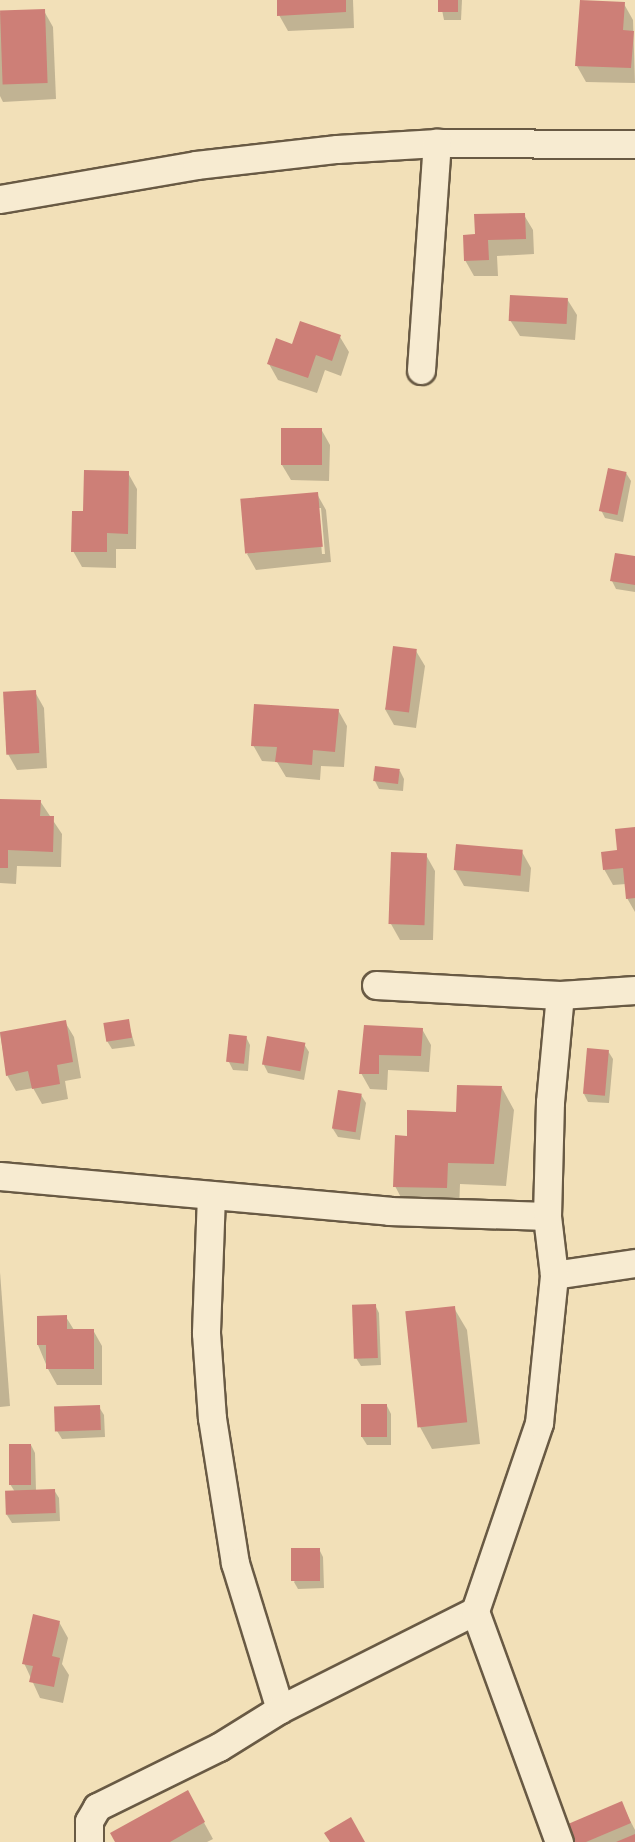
<!DOCTYPE html>
<html>
<head>
<meta charset="utf-8">
<style>
	body { margin:0 }
	#map { position:relative; width:635px; height:1842px; overflow:hidden; background:#f2e0b8; font-family:"IM FELL DW Pica",serif }
	div>[style] { position:absolute }
	[style*='--x'] { left:calc(var(--x)*1px); top:calc(var(--y)*1px); width:calc(var(--w)*1px); rotate:calc(var(--a)*1deg) }
	.shadow>* { inset:0; background:#0003 }
	.building>* { inset:0; background:#cd7f77; transform-origin:0 0 }
	.roads { filter:drop-shadow(2px 0 #695a44) drop-shadow(-2px 0 #695a44) drop-shadow(0 2px #695a44) drop-shadow(0 -2px #695a44) }
	.street>* { height:27px; margin:-13.5px; padding:0 13.5px; transform-origin:13.5px; border-radius:13.5px; background:#f7ebd1 }
	span { translate:-50% -50%; white-space:nowrap; text-align:center; line-height:1.15; -webkit-text-stroke:4.5px #f7ebd1; paint-order:stroke }
</style>
</head>
<body>
<div id="map">
	<div class="shadow">
		<div style="clip-path:polygon(278px 0,353px 0,354px 28px,288px 31px,279px 15px)"></div>
		<div style="clip-path:polygon(440px 0,462px 0,461px 20px,444px 20px)"></div>
		<div style="clip-path:polygon(624px 4px,633px 20px,635px 83px,586px 82px,577px 66px)"></div>
		<div style="clip-path:polygon(44px 11px,53px 27px,56px 99px,3px 102px,0 96px,0 13px)"></div>
		<div style="clip-path:polygon(524px 215px,533px 230px,534px 254px,497px 256px,498px 276px,474px 276px,465px 260px,477px 236px)"></div>
		<div style="clip-path:polygon(567px 299px,577px 315px,575px 340px,520px 336px,510px 320px)"></div>
		<div style="clip-path:polygon(340px 337px,349px 352px,341px 376px,325px 370px,317px 393px,278px 380px,269px 364px,293px 346px)"></div>
		<div style="clip-path:polygon(321px 429px,330px 445px,329px 481px,291px 480px,282px 465px)"></div>
		<div style="clip-path:polygon(128px 473px,137px 489px,136px 549px,116px 549px,116px 568px,82px 567px,73px 551px,84px 513px)"></div>
		<div style="clip-path:polygon(626px 473px,631px 481px,623px 522px,605px 518px,601px 510px)"></div>
		<div style="clip-path:polygon(evenodd,317px 494px,326px 510px,331px 562px,256px 570px,247px 554px,317px 494px,318px 508px,321px 508px,325px 554px,322px 554px,318px 508px)"></div>
		<div style="clip-path:polygon(635px 557px,635px 592px,616px 589px,612px 581px)"></div>
		<div style="clip-path:polygon(416px 651px,425px 666px,416px 728px,394px 725px,385px 709px)"></div>
		<div style="clip-path:polygon(35px 692px,44px 708px,47px 768px,17px 770px,8px 754px)"></div>
		<div style="clip-path:polygon(338px 710px,347px 726px,344px 767px,321px 766px,320px 780px,286px 777px,277px 762px,262px 761px,253px 745px)"></div>
		<div style="clip-path:polygon(400px 771px,404px 779px,403px 791px,379px 789px,375px 781px)"></div>
		<div style="clip-path:polygon(0 800px,40px 801px,62px 834px,61px 867px,17px 866px,16px 884px,0 883px)"></div>
		<div style="clip-path:polygon(635px 829px,635px 912px,627px 898px,626px 884px,613px 885px,604px 869px)"></div>
		<div style="clip-path:polygon(522px 852px,531px 868px,529px 892px,464px 886px,455px 870px)"></div>
		<div style="clip-path:polygon(426px 855px,435px 871px,433px 940px,400px 940px,391px 924px)"></div>
		<div style="clip-path:polygon(128px 1021px,135px 1046px,112px 1049px,107px 1041px)"></div>
		<div style="clip-path:polygon(65px 1022px,74px 1037px,81px 1078px,65px 1081px,68px 1099px,42px 1104px,33px 1088px,16px 1091px,7px 1075px,0 1033px)"></div>
		<div style="clip-path:polygon(365px 1027px,422px 1029px,431px 1045px,429px 1072px,388px 1070px,387px 1090px,370px 1089px,361px 1073px)"></div>
		<div style="clip-path:polygon(246px 1037px,250px 1045px,248px 1071px,233px 1070px,229px 1062px)"></div>
		<div style="clip-path:polygon(304px 1044px,309px 1052px,304px 1080px,268px 1073px,264px 1065px)"></div>
		<div style="clip-path:polygon(608px 1051px,613px 1059px,609px 1103px,588px 1102px,584px 1094px)"></div>
		<div style="clip-path:polygon(502px 1088px,514px 1110px,506px 1186px,460px 1184px,459px 1210px,407px 1209px,395px 1186px,408px 1137px)"></div>
		<div style="clip-path:polygon(361px 1095px,366px 1103px,360px 1140px,338px 1137px,333px 1129px)"></div>
		<div style="clip-path:polygon(0 1272px,10px 1406px,0 1407px)"></div>
		<div style="clip-path:polygon(375px 1305px,379px 1313px,381px 1365px,361px 1366px,356px 1358px)"></div>
		<div style="clip-path:polygon(454px 1308px,467px 1330px,480px 1444px,432px 1449px,420px 1427px)"></div>
		<div style="clip-path:polygon(66px 1317px,74px 1330px,93px 1330px,102px 1346px,102px 1385px,57px 1385px,48px 1369px,38px 1345px)"></div>
		<div style="clip-path:polygon(387px 1406px,391px 1414px,391px 1445px,367px 1445px,362px 1437px)"></div>
		<div style="clip-path:polygon(99px 1407px,104px 1415px,105px 1437px,62px 1439px,57px 1431px)"></div>
		<div style="clip-path:polygon(31px 1445px,35px 1453px,36px 1491px,54px 1490px,59px 1498px,60px 1521px,12px 1523px,7px 1515px,15px 1492px,10px 1484px)"></div>
		<div style="clip-path:polygon(319px 1549px,323px 1557px,324px 1588px,298px 1589px,294px 1582px)"></div>
		<div style="clip-path:polygon(59px 1622px,68px 1638px,62px 1664px,69px 1675px,63px 1703px,40px 1698px,24px 1663px)"></div>
		<div style="clip-path:polygon(621px 1803px,635px 1830px,635px 1842px,569px 1842px)"></div>
		<div style="clip-path:polygon(196px 1808px,213px 1839px,207px 1842px,117px 1842px)"></div>
	</div>
	<div class="building">
		<div style="clip-path:polygon(277px 0,346px 0,346px 12px,277px 16px)"></div>
		<div style="left:438px;top:0;width:20px;height:12px"></div>
		<div style="clip-path:polygon(580px 0,625px 2px,623px 30px,634px 31px,631px 68px,575px 66px)"></div>
		<div style="left:45px;top:9px;width:74px;height:45px;rotate:88deg"></div>
		<div style="clip-path:polygon(525px 213px,526px 239px,488px 240px,489px 260px,464px 261px,463px 235px,475px 234px,474px 214px)"></div>
		<div style="left:510px;top:295px;width:58px;height:26px;rotate:3deg"></div>
		<div style="clip-path:polygon(300px 321px,341px 335px,332px 361px,316px 355px,308px 378px,267px 364px,276px 338px,292px 344px)"></div>
		<div style="left:281px;top:428px;width:41px;height:37px"></div>
		<div style="left:608px;top:468px;width:19px;height:44px;rotate:12deg"></div>
		<div style="clip-path:polygon(84px 470px,129px 471px,128px 534px,107px 533px,107px 552px,71px 552px,72px 511px,83px 511px)"></div>
		<div style="left:318px;top:492px;width:55px;height:78px;rotate:85deg"></div>
		<div style="clip-path:polygon(615px 553px,635px 556px,635px 585px,610px 581px)"></div>
		<div style="left:393px;top:646px;width:24px;height:64px;rotate:7deg"></div>
		<div style="left:36px;top:690px;width:63px;height:33px;rotate:87deg"></div>
		<div style="clip-path:polygon(254px 704px,339px 709px,335px 752px,313px 750px,312px 765px,275px 762px,277px 747px,251px 746px)"></div>
		<div style="left:375px;top:766px;width:25px;height:15px;rotate:7deg"></div>
		<div style="clip-path:polygon(0 799px,41px 800px,40px 816px,54px 816px,53px 852px,8px 850px,8px 868px,0 868px)"></div>
		<div style="clip-path:polygon(635px 827px,635px 898px,626px 899px,623px 868px,603px 870px,601px 852px,617px 850px,615px 829px)"></div>
		<div style="left:456px;top:844px;width:67px;height:26px;rotate:5deg"></div>
		<div style="left:391px;top:852px;width:36px;height:72px;rotate:2deg"></div>
		<div style="left:129px;top:1019px;width:19px;height:26px;rotate:81deg"></div>
		<div style="clip-path:polygon(66px 1020px,73px 1062px,57px 1065px,60px 1084px,32px 1089px,28px 1071px,6px 1076px,0 1032px)"></div>
		<div style="clip-path:polygon(364px 1025px,423px 1028px,421px 1056px,379px 1055px,379px 1074px,359px 1074px)"></div>
		<div style="left:229px;top:1034px;width:18px;height:28px;rotate:6deg"></div>
		<div style="left:267px;top:1036px;width:39px;height:29px;rotate:10deg"></div>
		<div style="left:587px;top:1048px;width:22px;height:46px;rotate:5deg"></div>
		<div style="clip-path:polygon(457px 1085px,502px 1086px,494px 1164px,448px 1163px,447px 1188px,393px 1187px,395px 1135px,407px 1136px,407px 1110px,456px 1112px)"></div>
		<div style="left:338px;top:1090px;width:24px;height:39px;rotate:9deg"></div>
		<div style="left:376px;top:1304px;width:54px;height:24px;rotate:88deg"></div>
		<div style="left:455px;top:1306px;width:117px;height:50px;rotate:84deg"></div>
		<div style="clip-path:polygon(67px 1315px,67px 1329px,94px 1329px,94px 1369px,46px 1369px,46px 1345px,37px 1345px,37px 1316px)"></div>
		<div style="left:361px;top:1404px;width:26px;height:33px"></div>
		<div style="left:100px;top:1405px;width:25px;height:46px;rotate:88deg"></div>
		<div style="left:9px;top:1444px;width:22px;height:41px"></div>
		<div style="left:55px;top:1489px;width:24px;height:50px;rotate:88deg"></div>
		<div style="left:320px;top:1548px;width:33px;height:29px;rotate:90deg"></div>
		<div style="clip-path:polygon(33px 1614px,60px 1621px,52px 1656px,60px 1658px,54px 1687px,29px 1682px,33px 1666px,22px 1664px)"></div>
		<div style="clip-path:polygon(188px 1790px,205px 1822px,170px 1842px,115px 1842px,110px 1833px)"></div>
		<div style="clip-path:polygon(622px 1801px,631px 1823px,586px 1842px,568px 1842px,561px 1827px)"></div>
		<div style="clip-path:polygon(351px 1817px,365px 1842px,330px 1842px,324px 1833px)"></div>
		<div style="clip-path:polygon(635px 1834px,635px 1842px,616px 1842px)"></div>
	</div>
	<div class="roads">
		<div class="street">
			<div style="--x:0;--y:199;--w:199;--a:-9.8"></div>
			<div style="--x:196;--y:165;--w:142;--a:-6.5"></div>
			<div style="--x:337;--y:149;--w:100;--a:-3.4"></div>
			<div style="--x:437;--y:143;--w:198;--a:0.3"></div>
			<div style="--x:421;--y:370;--w:228;--a:-86"></div>
			<div style="--x:376;--y:985;--w:184;--a:3.1"></div>
			<div style="--x:560;--y:995;--w:75;--a:-3.8"></div>
			<div style="--x:0;--y:1176;--w:391;--a:5.1"></div>
			<div style="--x:389;--y:1211;--w:158;--a:1.8"></div>
			<div style="--x:211;--y:1195;--w:138;--a:92.1"></div>
			<div style="--x:206;--y:1333;--w:85;--a:86"></div>
			<div style="--x:212;--y:1418;--w:147;--a:81"></div>
			<div style="--x:235;--y:1563;--w:153;--a:72.9"></div>
			<div style="--x:554;--y:1275;--w:82;--a:-8.4"></div>
			<div style="--x:89;--y:1842;--w:21;--a:-90"></div>
			<div style="--x:89;--y:1821;--w:16;--a:-60"></div>
			<div style="--x:97;--y:1807;--w:136;--a:-26.2"></div>
			<div style="--x:219;--y:1747;--w:72;--a:-31.9"></div>
			<div style="--x:280;--y:1709;--w:218;--a:-26.7"></div>
			<div style="--x:559;--y:1842;--w:246;--a:-110"></div>
			<div style="--x:475;--y:1611;--w:199;--a:-71.2"></div>
			<div style="--x:539;--y:1423;--w:149;--a:-84.2"></div>
			<div style="--x:554;--y:1275;--w:59;--a:-96.8"></div>
			<div style="--x:547;--y:1216;--w:114;--a:-88.5"></div>
			<div style="--x:550;--y:1102;--w:107;--a:-84.7"></div>
		</div>
	</div>
</div>
</body>
</html>
